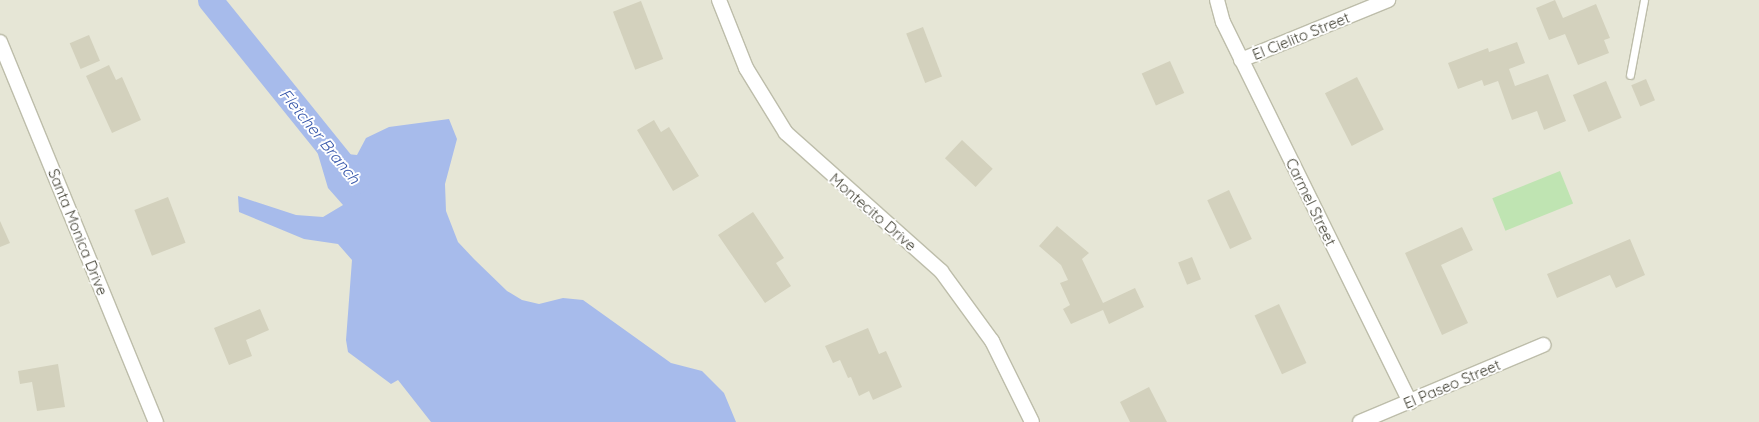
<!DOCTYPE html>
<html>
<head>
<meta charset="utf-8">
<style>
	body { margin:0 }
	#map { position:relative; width:1759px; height:422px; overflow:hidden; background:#f2f2e7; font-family:Quicksand,sans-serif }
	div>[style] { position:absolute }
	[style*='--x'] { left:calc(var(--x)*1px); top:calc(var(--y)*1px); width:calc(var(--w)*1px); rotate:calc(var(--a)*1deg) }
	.residential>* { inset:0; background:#e6e6d6; transform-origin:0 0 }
	.green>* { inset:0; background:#bfe4b2; transform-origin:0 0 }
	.water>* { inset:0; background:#a7bbeb }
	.river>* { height:25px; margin:-12.5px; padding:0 12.5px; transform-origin:12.5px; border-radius:12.5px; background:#a7bbeb }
	.building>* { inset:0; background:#d3d1bd; transform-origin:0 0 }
	.roads { filter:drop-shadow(1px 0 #bdbdaa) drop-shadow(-1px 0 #bdbdaa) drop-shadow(0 1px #bdbdaa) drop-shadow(0 -1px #bdbdaa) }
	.lane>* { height:7px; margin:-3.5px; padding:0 3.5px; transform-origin:3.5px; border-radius:3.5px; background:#fff }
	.street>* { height:14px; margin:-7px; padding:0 7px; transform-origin:7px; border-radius:7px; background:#fff }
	span { translate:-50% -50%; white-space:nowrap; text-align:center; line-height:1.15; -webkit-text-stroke:4px #fff; paint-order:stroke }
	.street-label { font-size:15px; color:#454437 }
	.water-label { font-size:16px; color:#3656aa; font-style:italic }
</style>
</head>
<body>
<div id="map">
	<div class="residential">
		<div style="left:0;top:0;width:1759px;height:422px"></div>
	</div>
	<div class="green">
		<div style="left:1560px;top:171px;width:35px;height:73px;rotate:68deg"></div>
	</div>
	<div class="water">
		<div style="clip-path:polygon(449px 119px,457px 139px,445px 184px,446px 211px,458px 242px,474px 259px,507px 291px,522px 300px,539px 304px,563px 298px,583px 300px,671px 363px,702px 371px,724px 393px,736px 422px,431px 422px,398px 380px,391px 384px,348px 352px,346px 340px,352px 260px,338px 244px,304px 239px,239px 212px,238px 196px,296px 215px,323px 217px,343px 205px,328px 188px,317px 151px,357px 155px,366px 138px,389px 127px)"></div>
	</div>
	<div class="river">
		<div style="--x:210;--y:0;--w:233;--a:51.1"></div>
	</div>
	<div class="building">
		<div style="clip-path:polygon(1555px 0,1563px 18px,1596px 4px,1610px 38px,1604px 40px,1609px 53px,1578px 65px,1565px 34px,1549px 40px,1536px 8px)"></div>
		<div style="left:641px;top:1px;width:62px;height:30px;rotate:69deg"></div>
		<div style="left:923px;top:27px;width:53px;height:18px;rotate:69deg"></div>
		<div style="left:89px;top:35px;width:28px;height:21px;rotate:67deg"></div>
		<div style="clip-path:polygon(1517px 42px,1525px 63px,1509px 69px,1515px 86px,1548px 74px,1566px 121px,1544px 130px,1537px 111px,1512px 120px,1498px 81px,1484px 86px,1482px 80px,1458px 89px,1448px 63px,1488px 48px,1489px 52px)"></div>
		<div style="left:1170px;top:61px;width:35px;height:31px;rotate:66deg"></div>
		<div style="clip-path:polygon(109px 65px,116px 80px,122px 77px,141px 120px,112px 133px,86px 76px)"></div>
		<div style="left:1357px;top:77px;width:59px;height:36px;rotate:63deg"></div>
		<div style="left:1646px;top:79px;width:23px;height:16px;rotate:67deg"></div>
		<div style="left:1606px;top:81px;width:40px;height:36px;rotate:67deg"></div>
		<div style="clip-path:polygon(654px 120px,661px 132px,669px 127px,699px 176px,673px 191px,637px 130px)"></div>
		<div style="left:962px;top:140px;width:42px;height:25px;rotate:43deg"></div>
		<div style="left:1229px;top:190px;width:54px;height:24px;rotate:65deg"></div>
		<div style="left:168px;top:197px;width:49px;height:36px;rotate:69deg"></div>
		<div style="clip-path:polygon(753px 212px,784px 258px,776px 263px,791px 286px,765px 303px,718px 235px)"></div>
		<div style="clip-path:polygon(0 221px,10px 243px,0 247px)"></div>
		<div style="clip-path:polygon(1057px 226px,1089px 253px,1082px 259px,1103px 303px,1135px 288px,1144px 307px,1109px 324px,1103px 310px,1071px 324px,1063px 309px,1070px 305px,1060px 283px,1068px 280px,1061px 265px,1039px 246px)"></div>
		<div style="clip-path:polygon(1462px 227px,1473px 250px,1441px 265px,1468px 323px,1442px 335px,1405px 253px)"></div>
		<div style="clip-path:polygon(1630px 239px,1645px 275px,1616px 288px,1610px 275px,1557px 298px,1547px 274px)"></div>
		<div style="left:1192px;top:257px;width:24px;height:15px;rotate:68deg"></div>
		<div style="left:1279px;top:304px;width:65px;height:27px;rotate:65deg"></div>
		<div style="clip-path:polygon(260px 309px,269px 330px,246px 340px,252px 356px,229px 365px,214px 328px)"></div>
		<div style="clip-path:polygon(868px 328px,879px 354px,886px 351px,902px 387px,873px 400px,869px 391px,859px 396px,851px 377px,848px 378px,840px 360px,833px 363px,825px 346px)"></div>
		<div style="clip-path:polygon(58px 364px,65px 407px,37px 411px,32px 382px,20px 384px,18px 371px)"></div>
		<div style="clip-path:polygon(1149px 387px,1167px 422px,1130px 422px,1120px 402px)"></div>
	</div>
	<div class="roads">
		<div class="lane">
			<div style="--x:1630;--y:75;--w:76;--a:-79.4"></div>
		</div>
		<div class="street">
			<div style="--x:719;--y:0;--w:73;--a:68.3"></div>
			<div style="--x:746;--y:68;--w:76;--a:58.4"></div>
			<div style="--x:786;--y:133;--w:208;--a:41.7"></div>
			<div style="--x:941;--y:271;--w:87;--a:53.9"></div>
			<div style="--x:992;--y:341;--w:90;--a:63.7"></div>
			<div style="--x:1217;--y:0;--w:23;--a:75"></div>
			<div style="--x:1223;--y:22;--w:424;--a:63.8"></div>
			<div style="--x:0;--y:42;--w:411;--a:67.7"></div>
			<div style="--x:1241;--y:60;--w:159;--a:-22.2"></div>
			<div style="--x:1360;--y:422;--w:199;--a:-22.8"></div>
		</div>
	</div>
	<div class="street-label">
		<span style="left:1301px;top:36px;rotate:-22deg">El Cielito Street</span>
		<span style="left:1311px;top:202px;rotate:64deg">Carmel Street</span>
		<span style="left:873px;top:212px;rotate:41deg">Montecito Drive</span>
		<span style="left:78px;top:232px;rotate:68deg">Santa Monica Drive</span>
		<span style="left:1452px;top:384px;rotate:-23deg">El Paseo Street</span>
	</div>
	<div class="water-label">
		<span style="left:320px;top:136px;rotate:51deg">Fletcher Branch</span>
	</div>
</div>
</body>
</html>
